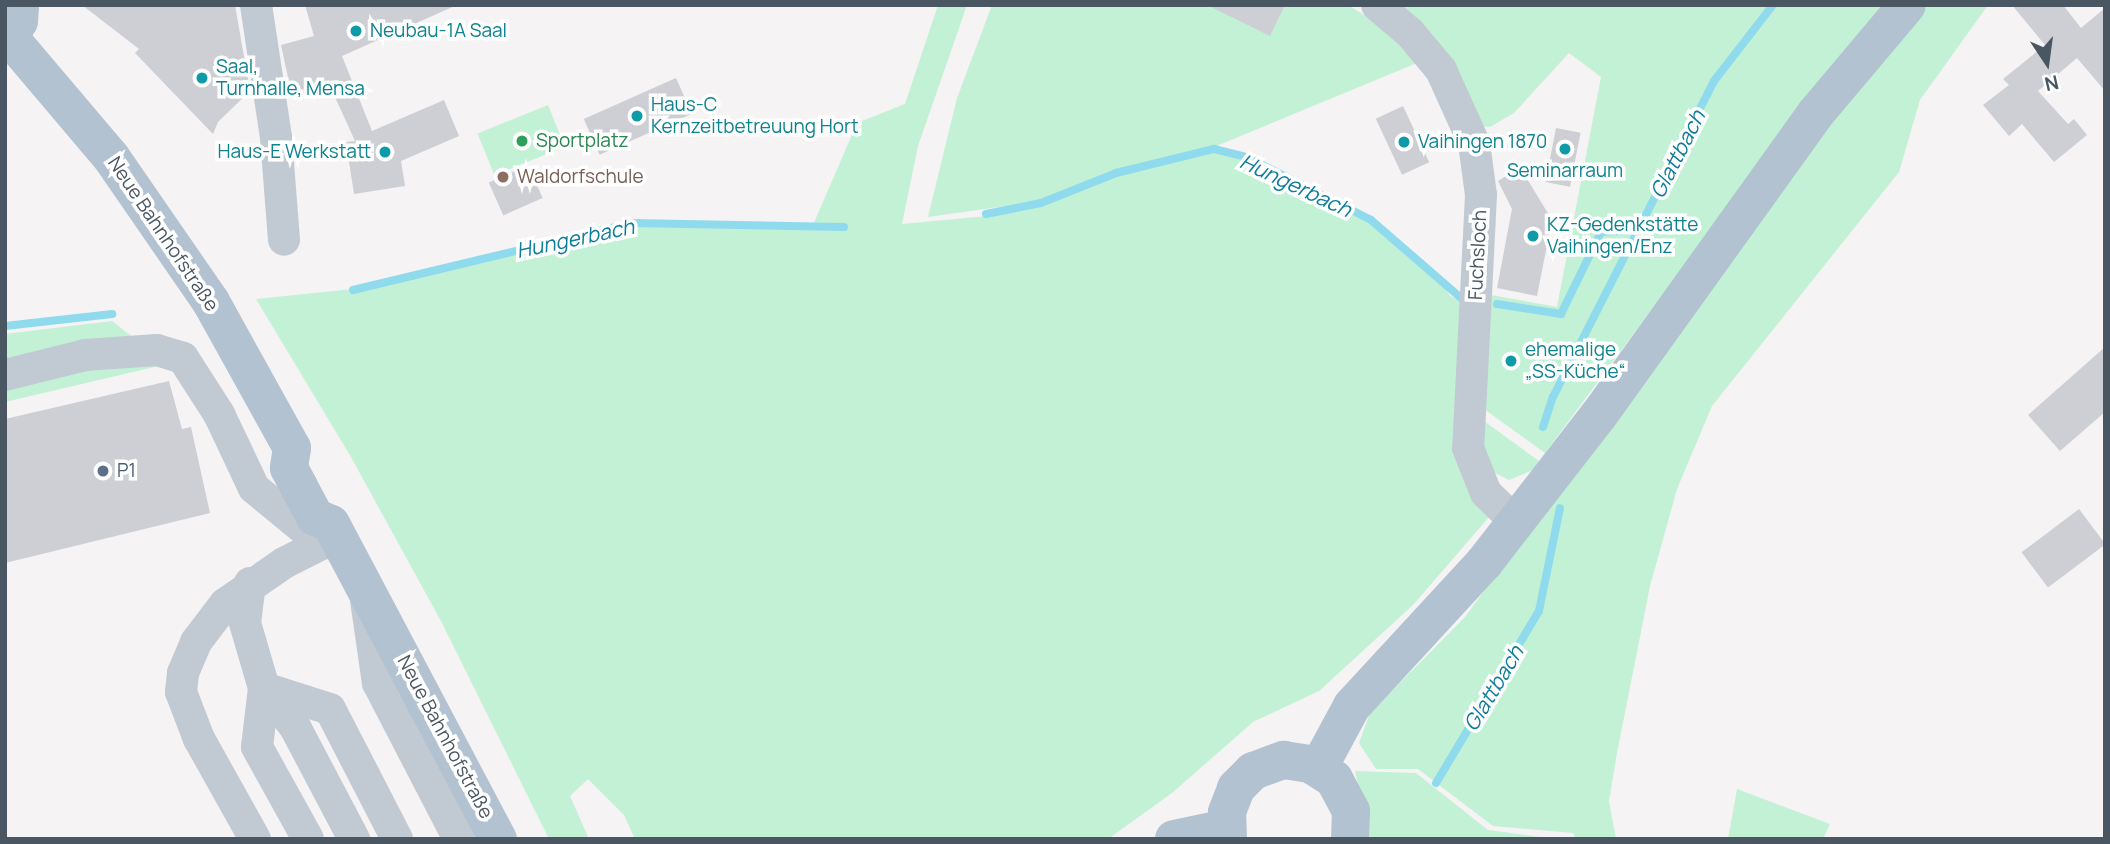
<!DOCTYPE html>
<html>
<head>
<meta charset="utf-8">
<style>
	body { margin:0 }
	#map { position:relative; width:2110px; height:844px; overflow:hidden; background:#f5f3f3; font-family:Manrope,sans-serif }
	div>[style] { position:absolute }
	[style*='--x'] { left:calc(var(--x)*1px); top:calc(var(--y)*1px); width:calc(var(--w)*1px); rotate:calc(var(--a)*1deg) }
	.green>* { inset:0; background:#c3f1d5; transform-origin:0 0 }
	.stream>* { height:8px; margin:-4px; padding:0 4px; transform-origin:4px; border-radius:4px; background:#90daee }
	.building>* { inset:0; background:#cdcfd5; transform-origin:0 0 }
	.minor>* { height:32px; margin:-16px; padding:0 16px; transform-origin:16px; border-radius:16px; background:#c1cad2 }
	.major>* { height:38px; margin:-19px; padding:0 19px; transform-origin:19px; border-radius:19px; background:#b3c2d1 }
	.dots>* { width:19px; height:19px; translate:-50% -50%; box-sizing:border-box; border:4px solid #fff; border-radius:50% }
	span { translate:-50% -50%; white-space:nowrap; text-align:center; line-height:1.15; -webkit-text-stroke:7px #fff; paint-order:stroke }
	.culture-label { font-size:19px; color:#0d838f }
	.left { translate:0 -50%; text-align:left }
	.right { translate:-100% -50%; text-align:right }
	.leisure-label { font-size:19px; color:#27864d }
	.education-label { font-size:19px; color:#785e54 }
	.street-label { font-size:19px; color:#4a5661 }
	.service-label { font-size:19px; color:#4e5e75 }
	.water-label { font-size:21px; color:#0c7c9b; font-style:italic }
	.frame { position:absolute; inset:0; border:7px solid #4a5661; pointer-events:none }
	.north { position:absolute; left:2012px; top:28px; width:70px; height:70px; -webkit-text-stroke:5px #fff; paint-order:stroke; rotate:167deg; font-size:19px; font-weight:700; line-height:28px; text-align:center; color:#4a5661 }
	.north::after { content:''; display:block; margin:auto; width:24px; height:32px; background:#4a5661; clip-path:polygon(50% 0,100% 100%,50% 72%,0 100%) }
</style>
</head>
<body>
<div id="map">
	<div class="green">
		<div style="clip-path:polygon(938px 5px,967px 5px,918px 146px,902px 224px,987px 216px,1042px 205px,1117px 175px,1213px 151px,1248px 160px,1370px 222px,1441px 282px,1450px 296px,1463px 302px,1489px 517px,1413px 605px,1319px 691px,1253px 722px,1172px 793px,1108px 839px,635px 839px,624px 815px,588px 779px,570px 796px,589px 839px,549px 839px,442px 623px,351px 457px,256px 299px,353px 289px,632px 221px,813px 225px,857px 123px,905px 104px)"></div>
		<div style="clip-path:polygon(992px 5px,1348px 5px,1380px 25px,1417px 63px,1214px 147px,1115px 171px,1040px 201px,928px 217px,957px 98px)"></div>
		<div style="clip-path:polygon(1394px 5px,1885px 5px,1804px 104px,1545px 453px,1484px 409px,1491px 295px,1557px 307px,1601px 77px,1569px 53px,1514px 113px,1490px 127px,1480px 126px)"></div>
		<div style="clip-path:polygon(1929px 5px,1988px 5px,1920px 100px,1899px 172px,1712px 406px,1677px 489px,1650px 586px,1617px 753px,1609px 801px,1616px 839px,1576px 839px,1573px 833px,1493px 826px,1418px 769px,1376px 769px,1359px 743px,1370px 713px,1465px 617px,1853px 86px)"></div>
		<div style="left:548px;top:105px;width:45px;height:76px;rotate:68deg"></div>
		<div style="clip-path:polygon(112px 321px,167px 364px,5px 402px,5px 334px)"></div>
		<div style="clip-path:polygon(1481px 419px,1539px 461px,1533px 470px,1509px 480px,1491px 471px,1483px 464px)"></div>
		<div style="clip-path:polygon(1355px 771px,1416px 773px,1488px 830px,1556px 839px,1370px 839px)"></div>
		<div style="clip-path:polygon(1737px 789px,1830px 824px,1823px 839px,1728px 839px)"></div>
	</div>
	<div class="stream">
		<div style="--x:986;--y:214;--w:56;--a:-11.3"></div>
		<div style="--x:1041;--y:203;--w:81;--a:-21.8"></div>
		<div style="--x:1116;--y:173;--w:101;--a:-13.8"></div>
		<div style="--x:1214;--y:149;--w:36;--a:14"></div>
		<div style="--x:1249;--y:158;--w:137;--a:26.9"></div>
		<div style="--x:1371;--y:220;--w:119;--a:40.9"></div>
		<div style="--x:353;--y:290;--w:287;--a:-13.5"></div>
		<div style="--x:632;--y:223;--w:212;--a:1.1"></div>
		<div style="--x:1497;--y:304;--w:65;--a:8.9"></div>
		<div style="--x:1561;--y:314;--w:91;--a:-64"></div>
		<div style="--x:1601;--y:232;--w:37;--a:-3"></div>
		<div style="--x:5;--y:326;--w:108;--a:-6.4"></div>
		<div style="--x:1543;--y:427;--w:32;--a:-72"></div>
		<div style="--x:1553;--y:397;--w:355;--a:-63"></div>
		<div style="--x:1714;--y:81;--w:96;--a:-52.2"></div>
		<div style="--x:1436;--y:783;--w:200;--a:-59.1"></div>
		<div style="--x:1539;--y:611;--w:105;--a:-78.5"></div>
	</div>
	<div class="building">
		<div style="clip-path:polygon(82px 5px,235px 5px,250px 91px,218px 122px,213px 134px,135px 53px,139px 49px)"></div>
		<div style="clip-path:polygon(305px 5px,457px 5px,342px 56px,372px 131px,444px 100px,459px 136px,401px 161px,405px 186px,354px 194px,346px 142px,355px 141px,330px 86px,292px 96px,281px 45px,314px 36px)"></div>
		<div style="clip-path:polygon(1207px 5px,1285px 5px,1270px 36px)"></div>
		<div style="clip-path:polygon(2012px 5px,2063px 5px,2081px 28px,2105px 8px,2105px 91px,2077px 58px,2038px 91px,2068px 124px,2074px 119px,2087px 135px,2054px 162px,2022px 124px,2009px 136px,1983px 105px,2009px 85px,2003px 79px,2045px 45px)"></div>
		<div style="left:676px;top:78px;width:39px;height:101px;rotate:66deg"></div>
		<div style="left:1403px;top:106px;width:62px;height:30px;rotate:65deg"></div>
		<div style="left:1556px;top:128px;width:25px;height:55px;rotate:11deg"></div>
		<div style="left:528px;top:165px;width:36px;height:43px;rotate:66deg"></div>
		<div style="clip-path:polygon(1520px 167px,1552px 220px,1537px 296px,1497px 288px,1512px 209px,1498px 181px)"></div>
		<div style="clip-path:polygon(2105px 347px,2105px 412px,2060px 451px,2028px 415px)"></div>
		<div style="clip-path:polygon(169px 381px,182px 429px,191px 427px,210px 513px,5px 563px,5px 419px)"></div>
		<div style="left:2079px;top:509px;width:44px;height:72px;rotate:53deg"></div>
	</div>
	<div class="minor">
		<div style="--x:256;--y:5;--w:134;--a:81.4"></div>
		<div style="--x:276;--y:138;--w:102;--a:85.5"></div>
		<div style="--x:1377;--y:5;--w:43;--a:40.3"></div>
		<div style="--x:1410;--y:33;--w:48;--a:50"></div>
		<div style="--x:1441;--y:70;--w:80;--a:65.7"></div>
		<div style="--x:1474;--y:143;--w:52;--a:82.3"></div>
		<div style="--x:1481;--y:195;--w:253;--a:92.9"></div>
		<div style="--x:1468;--y:448;--w:48;--a:68.2"></div>
		<div style="--x:1486;--y:493;--w:42;--a:44"></div>
		<div style="--x:5;--y:375;--w:82;--a:-14"></div>
		<div style="--x:85;--y:355;--w:72;--a:-4"></div>
		<div style="--x:157;--y:350;--w:27;--a:17"></div>
		<div style="--x:183;--y:358;--w:67;--a:57.3"></div>
		<div style="--x:219;--y:414;--w:82;--a:64.7"></div>
		<div style="--x:254;--y:488;--w:88;--a:39.5"></div>
		<div style="--x:250;--y:583;--w:40;--a:97.1"></div>
		<div style="--x:245;--y:623;--w:68;--a:73.7"></div>
		<div style="--x:264;--y:688;--w:50;--a:51.5"></div>
		<div style="--x:295;--y:727;--w:127;--a:62.2"></div>
		<div style="--x:366;--y:600;--w:84;--a:81.8"></div>
		<div style="--x:378;--y:683;--w:176;--a:62.6"></div>
		<div style="--x:264;--y:688;--w:69;--a:17.7"></div>
		<div style="--x:330;--y:709;--w:146;--a:62.7"></div>
		<div style="--x:264;--y:688;--w:59;--a:96.8"></div>
		<div style="--x:257;--y:747;--w:105;--a:61"></div>
		<div style="--x:255;--y:839;--w:115;--a:-119.2"></div>
		<div style="--x:199;--y:739;--w:50;--a:-111"></div>
		<div style="--x:181;--y:692;--w:19;--a:-84"></div>
		<div style="--x:183;--y:673;--w:34;--a:-67"></div>
		<div style="--x:196;--y:642;--w:48;--a:-52.7"></div>
		<div style="--x:225;--y:604;--w:72;--a:-34.8"></div>
		<div style="--x:284;--y:563;--w:59;--a:-27"></div>
	</div>
	<div class="major">
		<div style="--x:10;--y:38;--w:156;--a:49.7"></div>
		<div style="--x:111;--y:157;--w:176;--a:55.4"></div>
		<div style="--x:211;--y:302;--w:167;--a:61"></div>
		<div style="--x:292;--y:448;--w:20;--a:99"></div>
		<div style="--x:289;--y:468;--w:21;--a:62"></div>
		<div style="--x:299;--y:487;--w:34;--a:62"></div>
		<div style="--x:315;--y:517;--w:17;--a:24"></div>
		<div style="--x:331;--y:524;--w:357;--a:62.1"></div>
		<div style="--x:5;--y:42;--w:25;--a:-56"></div>
		<div style="--x:19;--y:21;--w:16;--a:-86"></div>
		<div style="--x:1319;--y:767;--w:69;--a:-61.6"></div>
		<div style="--x:1352;--y:706;--w:195;--a:-47.3"></div>
		<div style="--x:1484;--y:563;--w:187;--a:-52.2"></div>
		<div style="--x:1599;--y:415;--w:372;--a:-54.3"></div>
		<div style="--x:1816;--y:113;--w:141;--a:-49.9"></div>
		<div style="--x:1174;--y:839;--w:53;--a:-11.9"></div>
		<div style="--x:1228;--y:839;--w:27;--a:-92"></div>
		<div style="--x:1227;--y:812;--w:26;--a:-69"></div>
		<div style="--x:1236;--y:788;--w:24;--a:-45"></div>
		<div style="--x:1253;--y:771;--w:33;--a:-20"></div>
		<div style="--x:1284;--y:760;--w:26;--a:9"></div>
		<div style="--x:1310;--y:764;--w:28;--a:32"></div>
		<div style="--x:1334;--y:779;--w:36;--a:62"></div>
		<div style="--x:1351;--y:811;--w:28;--a:92"></div>
	</div>
	<div class="dots">
		<div style="left:356px;top:31px;background:#0f9aa8"></div>
		<div style="left:202px;top:78px;background:#0f9aa8"></div>
		<div style="left:637px;top:116px;background:#0f9aa8"></div>
		<div style="left:522px;top:141px;background:#2e9e5b"></div>
		<div style="left:1404px;top:142px;background:#0f9aa8"></div>
		<div style="left:1565px;top:149px;background:#0f9aa8"></div>
		<div style="left:385px;top:152px;background:#0f9aa8"></div>
		<div style="left:503px;top:177px;background:#8d6e63"></div>
		<div style="left:1533px;top:236px;background:#0f9aa8"></div>
		<div style="left:1511px;top:361px;background:#0f9aa8"></div>
		<div style="left:103px;top:471px;background:#5c6f8a"></div>
	</div>
	<div class="culture-label">
		<span class="left" style="left:370px;top:31px">Neubau-1A Saal</span>
		<span class="left" style="left:216px;top:78px">Saal,<br>Turnhalle, Mensa</span>
		<span class="left" style="left:651px;top:116px">Haus-C<br>Kernzeitbetreuung Hort</span>
		<span class="left" style="left:1418px;top:142px">Vaihingen 1870</span>
		<span class="right" style="left:371px;top:152px">Haus-E Werkstatt</span>
		<span style="left:1565px;top:171px">Seminarraum</span>
		<span class="left" style="left:1547px;top:236px">KZ-Gedenkstätte<br>Vaihingen/Enz</span>
		<span class="left" style="left:1525px;top:361px">ehemalige<br>„SS-Küche“</span>
	</div>
	<div class="leisure-label">
		<span class="left" style="left:536px;top:141px">Sportplatz</span>
	</div>
	<div class="education-label">
		<span class="left" style="left:517px;top:177px">Waldorfschule</span>
	</div>
	<div class="street-label">
		<span style="left:163px;top:234px;rotate:56deg">Neue Bahnhofstraße</span>
		<span style="left:1478px;top:255px;rotate:-87deg">Fuchsloch</span>
		<span style="left:445px;top:737px;rotate:62deg">Neue Bahnhofstraße</span>
	</div>
	<div class="service-label">
		<span class="left" style="left:117px;top:471px">P1</span>
	</div>
	<div class="water-label">
		<span style="left:1677px;top:154px;rotate:-63deg">Glattbach</span>
		<span style="left:1296px;top:185px;rotate:25deg">Hungerbach</span>
		<span style="left:575px;top:238px;rotate:-12deg">Hungerbach</span>
		<span style="left:1493px;top:688px;rotate:-59deg">Glattbach</span>
	</div>
	<div class="frame"></div>
	<div class="north">N</div>
</div>
</body>
</html>
